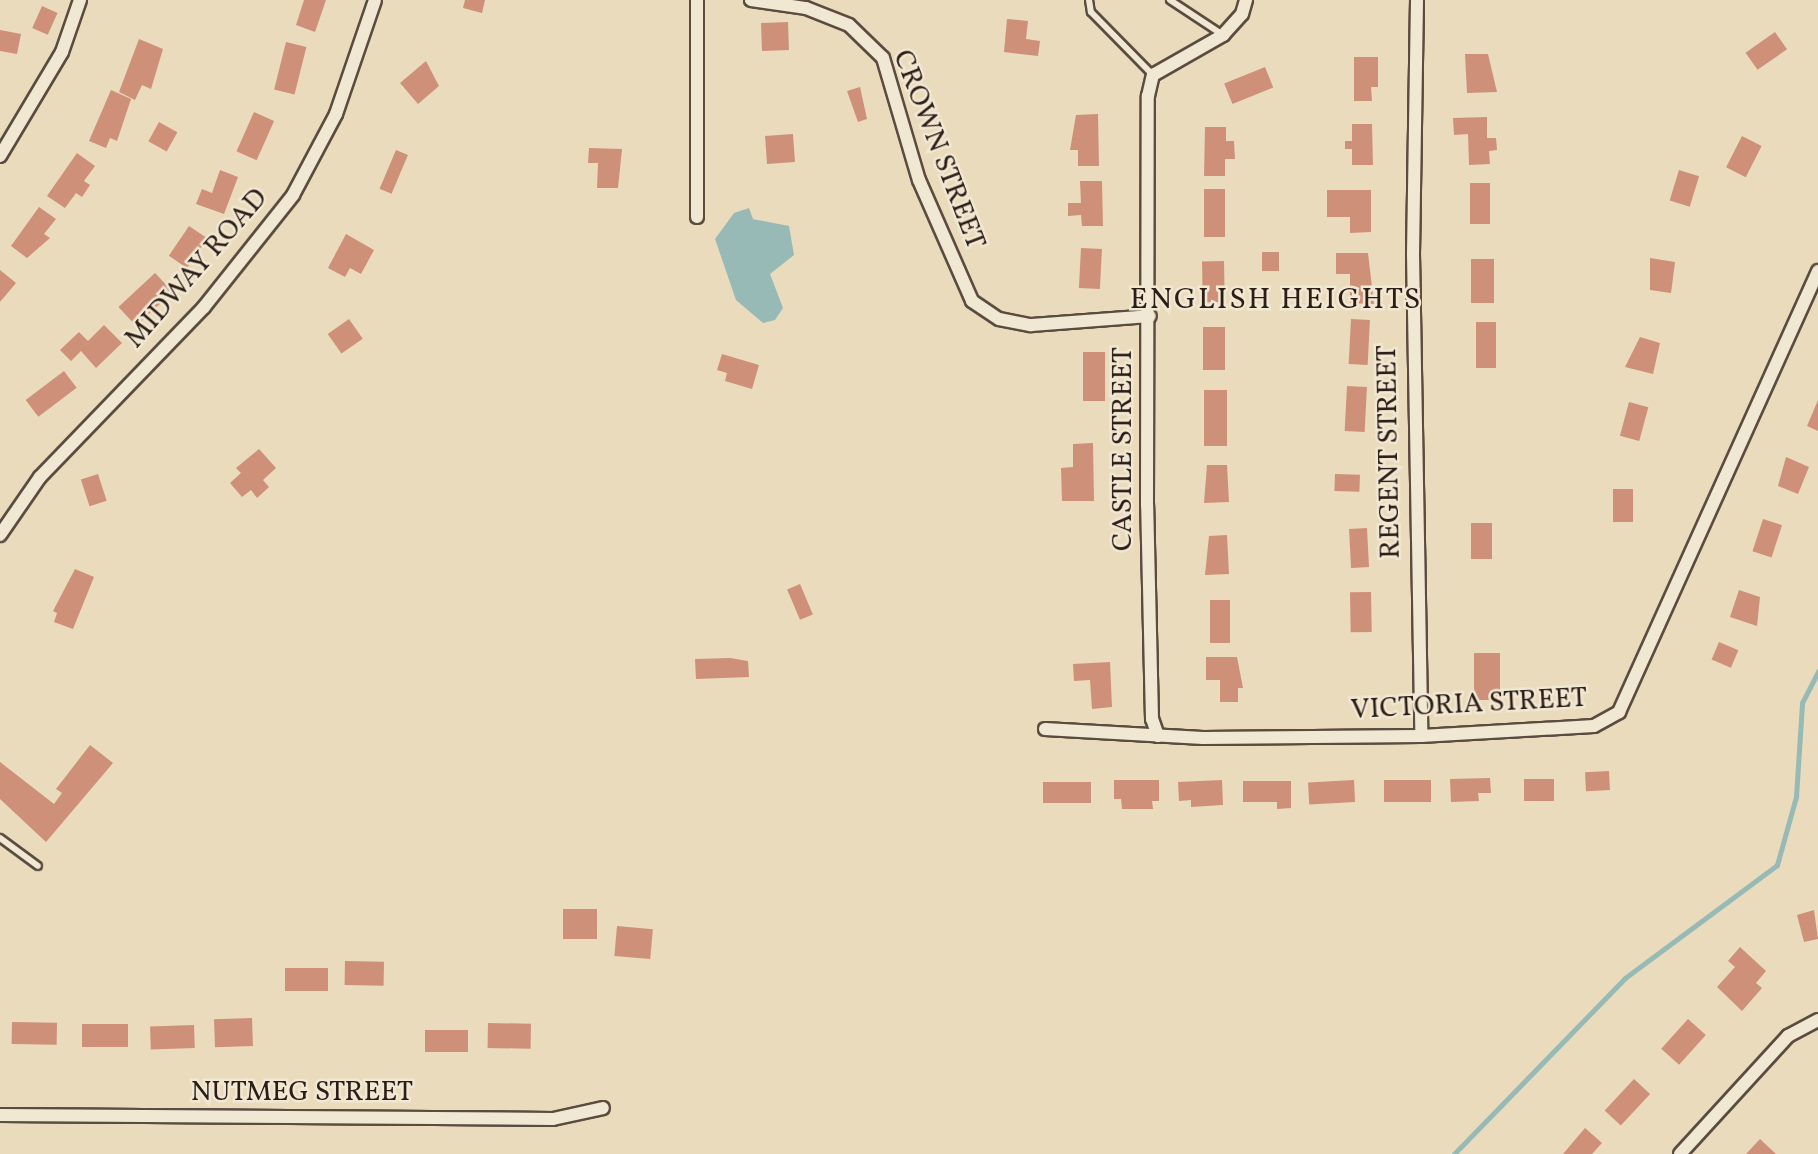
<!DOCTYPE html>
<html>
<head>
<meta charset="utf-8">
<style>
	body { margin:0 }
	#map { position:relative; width:1818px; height:1154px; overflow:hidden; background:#e9dbbb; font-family:Vollkorn,serif }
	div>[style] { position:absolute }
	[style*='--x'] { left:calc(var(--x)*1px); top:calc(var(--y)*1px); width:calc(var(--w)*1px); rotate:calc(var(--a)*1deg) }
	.water>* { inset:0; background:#98bab6 }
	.stream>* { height:4.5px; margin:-2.25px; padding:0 2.25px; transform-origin:2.25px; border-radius:2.25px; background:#98bab6 }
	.building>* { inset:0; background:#cf907a; transform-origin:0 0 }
	.roads { filter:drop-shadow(2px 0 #5b4c40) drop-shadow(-2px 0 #5b4c40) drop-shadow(0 2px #5b4c40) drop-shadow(0 -2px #5b4c40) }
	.service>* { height:6px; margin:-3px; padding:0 3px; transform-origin:3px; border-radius:3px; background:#f1e8d3 }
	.minor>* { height:12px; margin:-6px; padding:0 6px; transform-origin:6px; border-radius:6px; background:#f1e8d3 }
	span { translate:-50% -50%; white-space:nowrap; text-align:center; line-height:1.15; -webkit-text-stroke:5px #f1e8d3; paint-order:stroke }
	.street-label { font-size:28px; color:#2c1d17 }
	.neighbourhood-label { font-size:30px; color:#2c1d17; letter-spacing:2px }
</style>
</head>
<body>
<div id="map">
	<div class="water">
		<div style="clip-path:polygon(749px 208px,753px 219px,789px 226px,794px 255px,770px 274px,783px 308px,775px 320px,763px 323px,736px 300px,715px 239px,734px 213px)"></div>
	</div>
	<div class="stream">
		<div style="--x:1454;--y:1154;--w:245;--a:-45.8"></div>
		<div style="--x:1625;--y:978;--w:189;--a:-36.6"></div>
		<div style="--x:1777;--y:865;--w:71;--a:-74.4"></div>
		<div style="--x:1796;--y:797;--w:94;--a:-86.3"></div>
		<div style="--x:1802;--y:703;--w:36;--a:-63"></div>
	</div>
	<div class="building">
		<div style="clip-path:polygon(304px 0,326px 0,315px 32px,296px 25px)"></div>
		<div style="clip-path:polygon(465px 0,485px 0,482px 13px,463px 8px)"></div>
		<div style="left:42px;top:6px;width:17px;height:24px;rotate:24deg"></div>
		<div style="clip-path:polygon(1007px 19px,1028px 21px,1026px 39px,1040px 41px,1038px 56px,1004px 52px)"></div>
		<div style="left:788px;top:22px;width:28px;height:27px;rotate:88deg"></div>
		<div style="clip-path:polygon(0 30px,21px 34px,17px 54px,0 51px)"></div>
		<div style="left:1775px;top:32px;width:21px;height:36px;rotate:55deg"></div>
		<div style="clip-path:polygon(139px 39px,163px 49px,151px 89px,142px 85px,135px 100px,119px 92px)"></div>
		<div style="left:286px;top:42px;width:21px;height:49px;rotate:14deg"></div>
		<div style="clip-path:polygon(1465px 54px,1488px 54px,1497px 92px,1467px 93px)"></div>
		<div style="clip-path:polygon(1354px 57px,1378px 57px,1378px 87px,1371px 87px,1372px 101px,1354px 101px)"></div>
		<div style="clip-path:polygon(426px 61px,439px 86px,418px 104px,400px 83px)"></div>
		<div style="left:1265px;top:67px;width:22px;height:44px;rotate:68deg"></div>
		<div style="clip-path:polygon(860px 87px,867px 119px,858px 122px,847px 91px)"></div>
		<div style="clip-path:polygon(111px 90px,131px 99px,117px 141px,110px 138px,106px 148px,89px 141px)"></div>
		<div style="left:254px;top:112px;width:22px;height:43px;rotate:24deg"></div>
		<div style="clip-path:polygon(1098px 114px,1099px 166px,1078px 166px,1078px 150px,1070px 150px,1076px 115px)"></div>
		<div style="clip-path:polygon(1487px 117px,1487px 138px,1496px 138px,1497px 150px,1489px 151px,1490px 164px,1469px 165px,1468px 134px,1454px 135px,1453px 118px)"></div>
		<div style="left:159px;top:122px;width:21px;height:22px;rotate:29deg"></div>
		<div style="clip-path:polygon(1352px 124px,1372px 124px,1373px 165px,1352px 165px,1352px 149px,1345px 149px,1345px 141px,1352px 141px)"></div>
		<div style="clip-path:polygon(1205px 127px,1226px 127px,1226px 141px,1234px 141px,1235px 159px,1225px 159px,1225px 176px,1204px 176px)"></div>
		<div style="left:793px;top:134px;width:28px;height:28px;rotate:86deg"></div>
		<div style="left:1742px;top:136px;width:22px;height:35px;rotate:27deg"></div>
		<div style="clip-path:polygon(589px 148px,622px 149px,618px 188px,597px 188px,598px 163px,588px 163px)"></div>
		<div style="left:396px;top:150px;width:13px;height:42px;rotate:23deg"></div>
		<div style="clip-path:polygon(77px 153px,95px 166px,84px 181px,90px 185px,82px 197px,76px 193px,65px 208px,47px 196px)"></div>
		<div style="clip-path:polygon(220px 170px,238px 177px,224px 214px,196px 204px,202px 189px,212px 193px)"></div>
		<div style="left:1679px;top:170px;width:21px;height:32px;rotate:17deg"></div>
		<div style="clip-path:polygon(1080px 181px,1102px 181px,1103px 226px,1082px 226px,1081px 215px,1068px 216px,1068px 203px,1081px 203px)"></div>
		<div style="left:1470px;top:183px;width:20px;height:41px"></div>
		<div style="left:1204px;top:189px;width:21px;height:48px"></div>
		<div style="clip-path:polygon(1327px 190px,1371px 190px,1371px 232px,1350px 233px,1350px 217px,1327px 217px)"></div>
		<div style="clip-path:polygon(39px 207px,56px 219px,44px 234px,50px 238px,27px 258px,11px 246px)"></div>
		<div style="left:189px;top:226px;width:22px;height:36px;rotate:34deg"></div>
		<div style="clip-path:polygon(346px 234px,374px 250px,361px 274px,350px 268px,345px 277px,328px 268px)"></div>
		<div style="left:1081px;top:248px;width:21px;height:40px;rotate:3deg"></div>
		<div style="left:1262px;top:252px;width:17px;height:19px"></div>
		<div style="clip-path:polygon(1336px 253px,1368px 253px,1374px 304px,1350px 303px,1350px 274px,1336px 274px)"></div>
		<div style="clip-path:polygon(1650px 258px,1675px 262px,1671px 293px,1650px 290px)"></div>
		<div style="left:1471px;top:259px;width:23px;height:44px"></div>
		<div style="left:1224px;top:261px;width:41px;height:22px;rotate:89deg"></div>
		<div style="clip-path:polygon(0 270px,16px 283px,0 302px)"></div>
		<div style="left:155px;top:273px;width:26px;height:50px;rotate:47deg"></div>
		<div style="left:349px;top:319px;width:24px;height:26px;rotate:55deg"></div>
		<div style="left:1351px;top:319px;width:19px;height:45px;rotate:3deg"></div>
		<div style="left:1476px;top:322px;width:20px;height:46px"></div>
		<div style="clip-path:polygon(104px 325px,122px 343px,96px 368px,81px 351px,71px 361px,60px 350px,79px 332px,88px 341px)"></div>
		<div style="left:1203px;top:327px;width:22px;height:43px"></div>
		<div style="clip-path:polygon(1640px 337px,1660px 343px,1653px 374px,1625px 367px)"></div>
		<div style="left:1083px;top:352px;width:22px;height:49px"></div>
		<div style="clip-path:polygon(722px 354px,759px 365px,752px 389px,725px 381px,727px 373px,717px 370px)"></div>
		<div style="left:64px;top:371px;width:21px;height:48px;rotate:53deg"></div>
		<div style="left:1347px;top:386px;width:20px;height:45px;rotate:3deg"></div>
		<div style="left:1204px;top:390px;width:23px;height:56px"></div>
		<div style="clip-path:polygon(1818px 400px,1818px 431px,1807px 426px)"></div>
		<div style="left:1629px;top:402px;width:20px;height:35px;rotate:15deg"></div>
		<div style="clip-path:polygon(1093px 443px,1094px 501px,1062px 501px,1061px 468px,1073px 467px,1073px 444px)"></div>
		<div style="clip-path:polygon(259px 449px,276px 468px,263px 480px,269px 487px,257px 498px,251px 490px,242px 497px,230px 483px,241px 473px,236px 468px)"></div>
		<div style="clip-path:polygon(1786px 457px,1809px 467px,1798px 494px,1778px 486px)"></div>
		<div style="clip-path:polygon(1207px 465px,1227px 465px,1229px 502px,1204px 503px)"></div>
		<div style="left:98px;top:474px;width:28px;height:18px;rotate:72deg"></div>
		<div style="left:1335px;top:474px;width:25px;height:17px;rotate:2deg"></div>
		<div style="left:1613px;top:489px;width:20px;height:33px"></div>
		<div style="left:1763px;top:519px;width:20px;height:34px;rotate:18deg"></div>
		<div style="left:1471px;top:523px;width:21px;height:36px"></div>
		<div style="left:1367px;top:528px;width:39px;height:18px;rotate:87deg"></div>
		<div style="clip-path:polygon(1227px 535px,1229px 574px,1205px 575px,1209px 536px)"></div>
		<div style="clip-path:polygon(75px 569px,94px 577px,73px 629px,54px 622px,57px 613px,53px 611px)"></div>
		<div style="left:800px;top:584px;width:33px;height:14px;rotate:67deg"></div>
		<div style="clip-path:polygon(1739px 590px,1760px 597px,1757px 626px,1730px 617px)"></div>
		<div style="left:1371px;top:592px;width:40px;height:21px;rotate:89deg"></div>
		<div style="left:1210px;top:600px;width:20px;height:43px"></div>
		<div style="left:1719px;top:642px;width:21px;height:19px;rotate:23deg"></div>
		<div style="left:1474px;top:653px;width:26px;height:47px"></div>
		<div style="clip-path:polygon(1206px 657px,1237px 657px,1243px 688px,1238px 688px,1238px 702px,1220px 702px,1220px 680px,1206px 680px)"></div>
		<div style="clip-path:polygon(730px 658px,748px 661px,749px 677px,696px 679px,695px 659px)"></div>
		<div style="clip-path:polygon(1110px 662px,1112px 707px,1092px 709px,1090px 680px,1074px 681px,1073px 664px)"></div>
		<div style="clip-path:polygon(90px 745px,113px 763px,46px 842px,0 799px,0 762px,54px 804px,62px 793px,56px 789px)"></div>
		<div style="left:1609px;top:771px;width:19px;height:24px;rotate:87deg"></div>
		<div style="clip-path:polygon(1490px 778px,1491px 793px,1478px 793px,1479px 801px,1451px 802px,1450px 779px)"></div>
		<div style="left:1524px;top:779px;width:30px;height:22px"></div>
		<div style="clip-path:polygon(1114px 780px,1159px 780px,1159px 801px,1152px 801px,1153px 809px,1122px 809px,1121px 799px,1114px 799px)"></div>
		<div style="clip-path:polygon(1222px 780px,1223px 805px,1191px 807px,1191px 800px,1179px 801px,1178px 782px)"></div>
		<div style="left:1354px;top:780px;width:22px;height:46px;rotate:87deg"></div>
		<div style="left:1384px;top:780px;width:47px;height:22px"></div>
		<div style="clip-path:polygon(1243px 781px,1291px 781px,1291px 808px,1277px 809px,1277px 802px,1243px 802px)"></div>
		<div style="left:1043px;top:782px;width:48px;height:21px"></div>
		<div style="left:563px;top:909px;width:34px;height:30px"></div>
		<div style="clip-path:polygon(1814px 910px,1818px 939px,1804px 942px,1797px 915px)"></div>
		<div style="left:617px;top:926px;width:36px;height:30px;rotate:5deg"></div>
		<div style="clip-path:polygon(1740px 947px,1766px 971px,1756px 983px,1762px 988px,1742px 1011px,1717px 987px,1735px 967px,1728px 961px)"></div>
		<div style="left:345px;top:961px;width:39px;height:24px;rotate:1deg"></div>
		<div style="left:285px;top:968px;width:43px;height:23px"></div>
		<div style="left:252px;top:1018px;width:28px;height:38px;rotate:88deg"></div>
		<div style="left:1688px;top:1019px;width:24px;height:40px;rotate:42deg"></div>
		<div style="left:12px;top:1022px;width:45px;height:22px;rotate:1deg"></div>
		<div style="left:488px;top:1023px;width:43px;height:25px;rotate:1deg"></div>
		<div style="left:82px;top:1024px;width:46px;height:23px"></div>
		<div style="left:194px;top:1025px;width:23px;height:44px;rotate:88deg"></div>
		<div style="left:425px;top:1030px;width:43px;height:22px"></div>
		<div style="left:1634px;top:1079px;width:22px;height:43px;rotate:43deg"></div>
		<div style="clip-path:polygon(1585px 1128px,1602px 1143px,1592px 1154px,1563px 1154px)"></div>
		<div style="clip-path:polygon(1760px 1139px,1776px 1154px,1746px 1154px)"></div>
	</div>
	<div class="roads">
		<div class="service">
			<div style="--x:1089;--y:0;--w:12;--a:81"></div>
			<div style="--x:1091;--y:12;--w:88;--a:45.5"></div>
			<div style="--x:1170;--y:0;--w:64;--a:33.4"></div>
			<div style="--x:0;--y:838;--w:47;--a:36.4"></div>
		</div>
		<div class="minor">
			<div style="--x:697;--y:0;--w:217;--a:90"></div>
			<div style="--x:751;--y:0;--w:56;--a:8.3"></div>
			<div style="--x:806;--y:8;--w:46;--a:21.6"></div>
			<div style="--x:849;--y:25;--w:47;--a:44.1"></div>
			<div style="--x:883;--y:58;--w:127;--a:73.6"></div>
			<div style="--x:919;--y:180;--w:132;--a:66.3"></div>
			<div style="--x:972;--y:301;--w:32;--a:34"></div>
			<div style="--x:999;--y:319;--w:33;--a:11"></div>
			<div style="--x:1031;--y:325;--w:119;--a:-4.3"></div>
			<div style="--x:1417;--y:0;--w:254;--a:90.9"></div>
			<div style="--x:1413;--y:254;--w:482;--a:89"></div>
			<div style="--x:0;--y:156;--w:121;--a:-59.2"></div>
			<div style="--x:62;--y:52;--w:55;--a:-70.9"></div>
			<div style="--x:0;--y:535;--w:70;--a:-55.4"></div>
			<div style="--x:40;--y:477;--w:236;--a:-46"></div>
			<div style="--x:204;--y:307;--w:143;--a:-51.5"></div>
			<div style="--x:293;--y:195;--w:92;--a:-62"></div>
			<div style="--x:336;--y:114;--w:120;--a:-71.1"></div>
			<div style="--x:1045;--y:729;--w:158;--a:3.3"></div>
			<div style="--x:1203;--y:738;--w:218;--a:-0.5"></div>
			<div style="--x:1421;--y:736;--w:173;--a:-3.3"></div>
			<div style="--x:1594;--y:726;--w:29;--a:-29"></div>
			<div style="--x:1619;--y:712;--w:484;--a:-65.7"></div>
			<div style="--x:1158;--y:736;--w:18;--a:-109"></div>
			<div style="--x:1152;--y:719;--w:214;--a:-91.3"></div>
			<div style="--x:1147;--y:505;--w:409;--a:-89.9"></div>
			<div style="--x:1148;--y:96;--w:22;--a:-77"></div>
			<div style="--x:1153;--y:75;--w:81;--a:-29.7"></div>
			<div style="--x:1223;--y:35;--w:28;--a:-48"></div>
			<div style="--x:1242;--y:14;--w:15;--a:-74"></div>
			<div style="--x:0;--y:1115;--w:553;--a:0.41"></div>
			<div style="--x:553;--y:1119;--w:51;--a:-12.4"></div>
			<div style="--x:1680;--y:1154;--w:160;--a:-47.5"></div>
			<div style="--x:1788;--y:1036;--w:34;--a:-28"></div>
		</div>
	</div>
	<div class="street-label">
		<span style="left:938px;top:150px;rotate:69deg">CROWN STREET</span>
		<span style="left:197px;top:269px;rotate:-49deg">MIDWAY ROAD</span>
		<span style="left:1124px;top:449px;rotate:-90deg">CASTLE STREET</span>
		<span style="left:1390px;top:452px;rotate:-91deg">REGENT STREET</span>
		<span style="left:1469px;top:705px;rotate:-3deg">VICTORIA STREET</span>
		<span style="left:302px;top:1093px">NUTMEG STREET</span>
	</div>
	<div class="neighbourhood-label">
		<span style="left:1276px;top:300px">ENGLISH HEIGHTS</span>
	</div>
</div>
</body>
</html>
